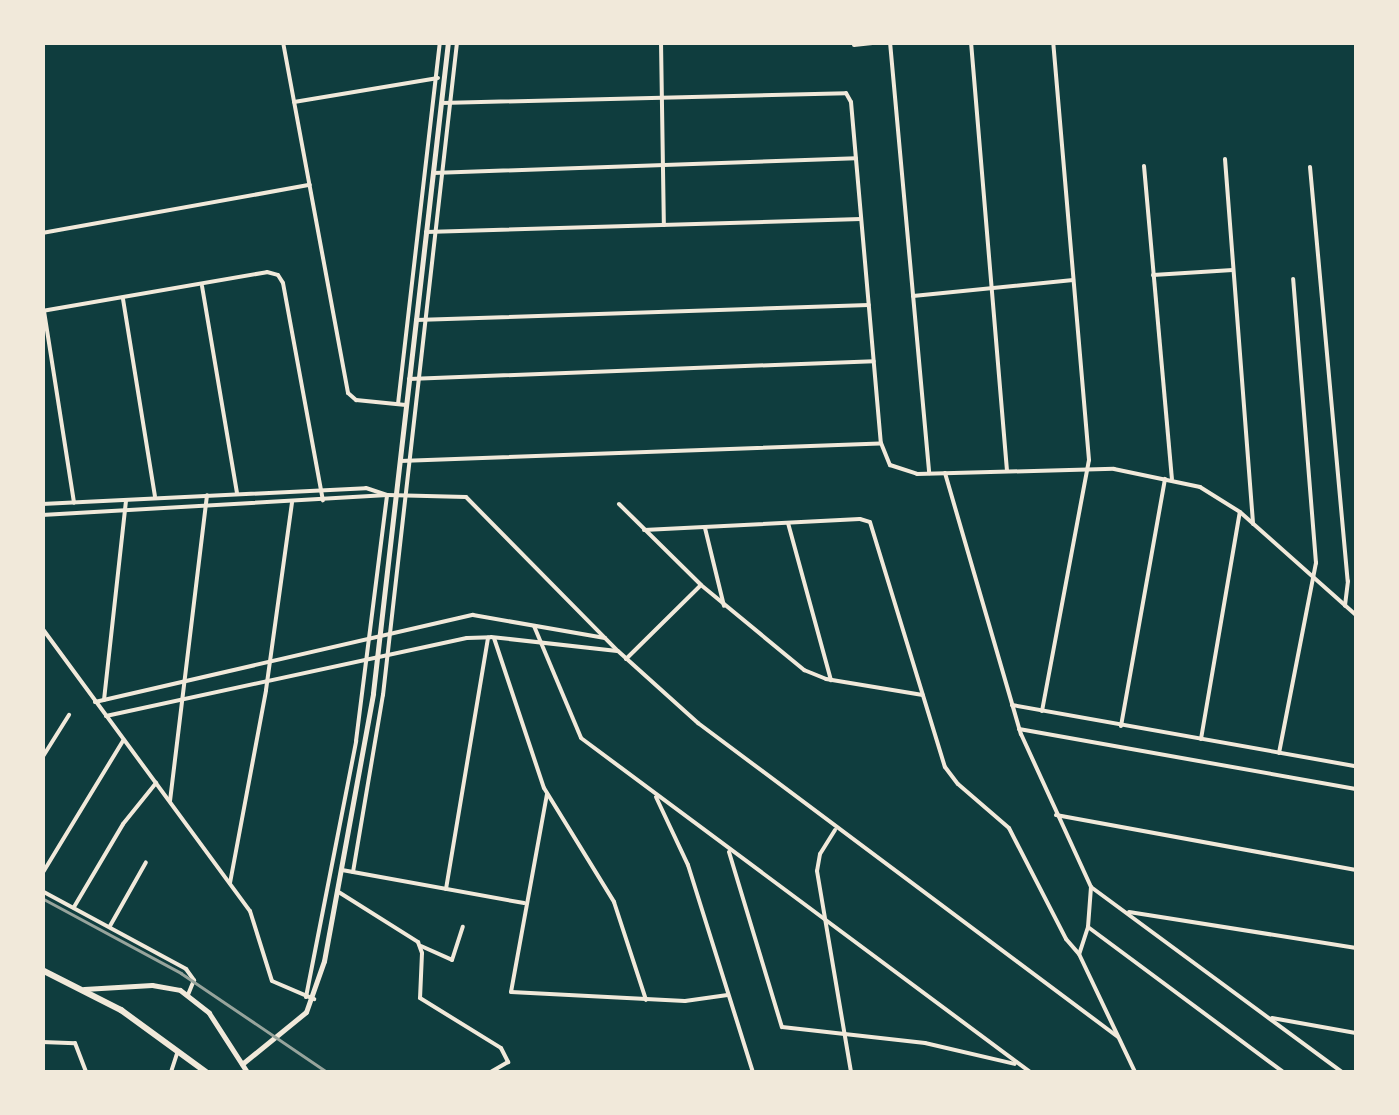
<!DOCTYPE html>
<html>
<head>
<meta charset="utf-8">
<style>
	body { margin:0 }
	#map { position:relative; width:1399px; height:1115px; overflow:hidden; background:#0f3d3e; font-family:Barlow,sans-serif }
	div>[style] { position:absolute }
	[style*='--x'] { left:calc(var(--x)*1px); top:calc(var(--y)*1px); width:calc(var(--w)*1px); rotate:calc(var(--a)*1deg) }
	.minor>* { height:4px; margin:-2px; padding:0 2px; transform-origin:2px; border-radius:2px; background:#f1e9da }
	.tertiary>* { height:5px; margin:-2.5px; padding:0 2.5px; transform-origin:2.5px; border-radius:2.5px; background:#f1e9da }
	.primary>* { height:6px; margin:-3px; padding:0 3px; transform-origin:3px; border-radius:3px; background:#f1e9da }
	.rail>* { height:2.5px; margin:-1.25px; padding:0 1.25px; transform-origin:1.25px; border-radius:1.25px; background:#97a49c }
	span { translate:-50% -50%; white-space:nowrap; text-align:center; line-height:1.15; -webkit-text-stroke:9px #f1e9da; paint-order:stroke }
	.frame { position:absolute; inset:0; border:45px solid #f1e9da; pointer-events:none }
</style>
</head>
<body>
<div id="map">
	<div class="minor">
		<div style="--x:283;--y:42;--w:357;--a:79.5"></div>
		<div style="--x:348;--y:393;--w:11;--a:41"></div>
		<div style="--x:356;--y:400;--w:50;--a:5.7"></div>
		<div style="--x:661;--y:42;--w:183;--a:89.1"></div>
		<div style="--x:890;--y:42;--w:433;--a:84.8"></div>
		<div style="--x:971;--y:42;--w:430;--a:85.2"></div>
		<div style="--x:854;--y:45;--w:30;--a:-6"></div>
		<div style="--x:294;--y:102;--w:146;--a:-9.5"></div>
		<div style="--x:442;--y:103;--w:404;--a:-1.4"></div>
		<div style="--x:846;--y:93;--w:10;--a:61"></div>
		<div style="--x:851;--y:102;--w:342;--a:85"></div>
		<div style="--x:881;--y:443;--w:24;--a:68"></div>
		<div style="--x:890;--y:465;--w:28;--a:18"></div>
		<div style="--x:917;--y:474;--w:197;--a:-1.5"></div>
		<div style="--x:1114;--y:469;--w:88;--a:11.8"></div>
		<div style="--x:1200;--y:487;--w:47;--a:32"></div>
		<div style="--x:1240;--y:512;--w:155;--a:41.6"></div>
		<div style="--x:1225;--y:159;--w:366;--a:85.6"></div>
		<div style="--x:1144;--y:166;--w:314;--a:84.9"></div>
		<div style="--x:1310;--y:167;--w:416;--a:84.8"></div>
		<div style="--x:1348;--y:581;--w:25;--a:97"></div>
		<div style="--x:433;--y:173;--w:423;--a:-2"></div>
		<div style="--x:426;--y:232;--w:435;--a:-1.7"></div>
		<div style="--x:42;--y:233;--w:272;--a:-10.2"></div>
		<div style="--x:1153;--y:275;--w:80;--a:-3.6"></div>
		<div style="--x:202;--y:286;--w:210;--a:80.4"></div>
		<div style="--x:913;--y:296;--w:161;--a:-5.7"></div>
		<div style="--x:123;--y:299;--w:200;--a:80.8"></div>
		<div style="--x:42;--y:311;--w:228;--a:-9.8"></div>
		<div style="--x:267;--y:272;--w:11;--a:15"></div>
		<div style="--x:278;--y:275;--w:9;--a:58"></div>
		<div style="--x:283;--y:283;--w:221;--a:79.6"></div>
		<div style="--x:44;--y:311;--w:194;--a:81.1"></div>
		<div style="--x:416;--y:320;--w:453;--a:-1.9"></div>
		<div style="--x:409;--y:379;--w:465;--a:-2.2"></div>
		<div style="--x:398;--y:404;--w:364;--a:-83.4"></div>
		<div style="--x:400;--y:461;--w:480;--a:-2.1"></div>
		<div style="--x:945;--y:473;--w:272;--a:73.8"></div>
		<div style="--x:1021;--y:734;--w:168;--a:65.4"></div>
		<div style="--x:1091;--y:887;--w:40;--a:94.3"></div>
		<div style="--x:1088;--y:927;--w:28;--a:108"></div>
		<div style="--x:42;--y:504;--w:324;--a:-2.8"></div>
		<div style="--x:366;--y:488;--w:22;--a:18"></div>
		<div style="--x:619;--y:504;--w:115;--a:44.6"></div>
		<div style="--x:701;--y:585;--w:134;--a:39.5"></div>
		<div style="--x:804;--y:670;--w:24;--a:22"></div>
		<div style="--x:826;--y:679;--w:98;--a:9.4"></div>
		<div style="--x:42;--y:515;--w:346;--a:-3.3"></div>
		<div style="--x:387;--y:495;--w:79;--a:1.5"></div>
		<div style="--x:466;--y:497;--w:216;--a:45.4"></div>
		<div style="--x:618;--y:651;--w:108;--a:42"></div>
		<div style="--x:698;--y:723;--w:524;--a:36.78"></div>
		<div style="--x:788;--y:523;--w:163;--a:74.7"></div>
		<div style="--x:705;--y:528;--w:80;--a:76.3"></div>
		<div style="--x:644;--y:530;--w:216;--a:-2.9"></div>
		<div style="--x:860;--y:519;--w:10;--a:17"></div>
		<div style="--x:870;--y:522;--w:256;--a:73"></div>
		<div style="--x:945;--y:767;--w:21;--a:53"></div>
		<div style="--x:958;--y:784;--w:67;--a:40.8"></div>
		<div style="--x:1009;--y:828;--w:125;--a:62.8"></div>
		<div style="--x:1066;--y:939;--w:20;--a:49"></div>
		<div style="--x:1079;--y:954;--w:131;--a:64.6"></div>
		<div style="--x:534;--y:626;--w:121;--a:67.2"></div>
		<div style="--x:581;--y:738;--w:560;--a:36.64"></div>
		<div style="--x:42;--y:628;--w:351;--a:53.7"></div>
		<div style="--x:250;--y:911;--w:73;--a:72.6"></div>
		<div style="--x:272;--y:981;--w:46;--a:23.2"></div>
		<div style="--x:494;--y:638;--w:158;--a:71.6"></div>
		<div style="--x:544;--y:788;--w:134;--a:58.4"></div>
		<div style="--x:614;--y:902;--w:103;--a:71.9"></div>
		<div style="--x:626;--y:659;--w:105;--a:-44.6"></div>
		<div style="--x:104;--y:700;--w:200;--a:-83.7"></div>
		<div style="--x:95;--y:702;--w:388;--a:-13"></div>
		<div style="--x:473;--y:615;--w:134;--a:9.9"></div>
		<div style="--x:1012;--y:705;--w:349;--a:10.1"></div>
		<div style="--x:1042;--y:711;--w:255;--a:-79.4"></div>
		<div style="--x:1089;--y:460;--w:420;--a:-94.9"></div>
		<div style="--x:106;--y:716;--w:369;--a:-12.2"></div>
		<div style="--x:467;--y:638;--w:24;--a:-2"></div>
		<div style="--x:491;--y:637;--w:127;--a:6.3"></div>
		<div style="--x:1121;--y:726;--w:251;--a:-79.9"></div>
		<div style="--x:1019;--y:729;--w:342;--a:10.1"></div>
		<div style="--x:1201;--y:739;--w:230;--a:-80.3"></div>
		<div style="--x:1279;--y:753;--w:194;--a:-79"></div>
		<div style="--x:1316;--y:563;--w:285;--a:-94.6"></div>
		<div style="--x:42;--y:758;--w:51;--a:-57.9"></div>
		<div style="--x:547;--y:794;--w:201;--a:100.3"></div>
		<div style="--x:511;--y:992;--w:174;--a:3"></div>
		<div style="--x:685;--y:1001;--w:43;--a:-7.9"></div>
		<div style="--x:656;--y:797;--w:75;--a:64.8"></div>
		<div style="--x:688;--y:865;--w:217;--a:72.6"></div>
		<div style="--x:170;--y:801;--w:308;--a:-83.1"></div>
		<div style="--x:1056;--y:815;--w:305;--a:10.4"></div>
		<div style="--x:835;--y:830;--w:28;--a:122"></div>
		<div style="--x:820;--y:854;--w:17;--a:100"></div>
		<div style="--x:817;--y:871;--w:204;--a:80.4"></div>
		<div style="--x:729;--y:852;--w:183;--a:73.2"></div>
		<div style="--x:782;--y:1027;--w:144;--a:6.4"></div>
		<div style="--x:925;--y:1043;--w:92;--a:13.1"></div>
		<div style="--x:342;--y:870;--w:185;--a:10.3"></div>
		<div style="--x:353;--y:872;--w:180;--a:-80.4"></div>
		<div style="--x:383;--y:695;--w:657;--a:-83.53"></div>
		<div style="--x:42;--y:874;--w:156;--a:-58.7"></div>
		<div style="--x:230;--y:883;--w:196;--a:-79.4"></div>
		<div style="--x:266;--y:690;--w:189;--a:-82.1"></div>
		<div style="--x:1091;--y:887;--w:312;--a:36.4"></div>
		<div style="--x:446;--y:889;--w:255;--a:-80.5"></div>
		<div style="--x:42;--y:891;--w:164;--a:28.4"></div>
		<div style="--x:186;--y:969;--w:14;--a:54"></div>
		<div style="--x:194;--y:980;--w:16;--a:112"></div>
		<div style="--x:337;--y:891;--w:96;--a:32.2"></div>
		<div style="--x:418;--y:942;--w:12;--a:70"></div>
		<div style="--x:422;--y:953;--w:45;--a:92.5"></div>
		<div style="--x:420;--y:998;--w:95;--a:31.7"></div>
		<div style="--x:501;--y:1048;--w:16;--a:63"></div>
		<div style="--x:508;--y:1062;--w:20;--a:150"></div>
		<div style="--x:74;--y:907;--w:96;--a:-59.4"></div>
		<div style="--x:123;--y:824;--w:53;--a:-51.2"></div>
		<div style="--x:1129;--y:912;--w:230;--a:9"></div>
		<div style="--x:110;--y:926;--w:73;--a:-60.6"></div>
		<div style="--x:1088;--y:927;--w:243;--a:36.6"></div>
		<div style="--x:421;--y:946;--w:34;--a:24"></div>
		<div style="--x:452;--y:960;--w:35;--a:-72"></div>
		<div style="--x:306;--y:997;--w:261;--a:-78.9"></div>
		<div style="--x:356;--y:741;--w:248;--a:-82.8"></div>
		<div style="--x:1272;--y:1018;--w:85;--a:10.1"></div>
		<div style="--x:42;--y:1042;--w:33;--a:2"></div>
		<div style="--x:75;--y:1043;--w:31;--a:69"></div>
		<div style="--x:171;--y:1072;--w:22;--a:-72"></div>
	</div>
	<div class="tertiary">
		<div style="--x:84;--y:989;--w:68;--a:-3.4"></div>
		<div style="--x:152;--y:985;--w:28;--a:10"></div>
		<div style="--x:180;--y:990;--w:37;--a:38"></div>
		<div style="--x:209;--y:1013;--w:70;--a:57.2"></div>
		<div style="--x:242;--y:1064;--w:82;--a:-39.1"></div>
		<div style="--x:306;--y:1012;--w:54;--a:-70.6"></div>
		<div style="--x:324;--y:961;--w:272;--a:-79.6"></div>
		<div style="--x:373;--y:693;--w:655;--a:-83.43"></div>
	</div>
	<div class="primary">
		<div style="--x:42;--y:970;--w:89;--a:26.9"></div>
		<div style="--x:121;--y:1010;--w:105;--a:36.1"></div>
	</div>
	<div class="rail">
		<div style="--x:42;--y:898;--w:158;--a:28.3"></div>
		<div style="--x:181;--y:973;--w:176;--a:34.1"></div>
	</div>
	<div class="frame"></div>
</div>
</body>
</html>
